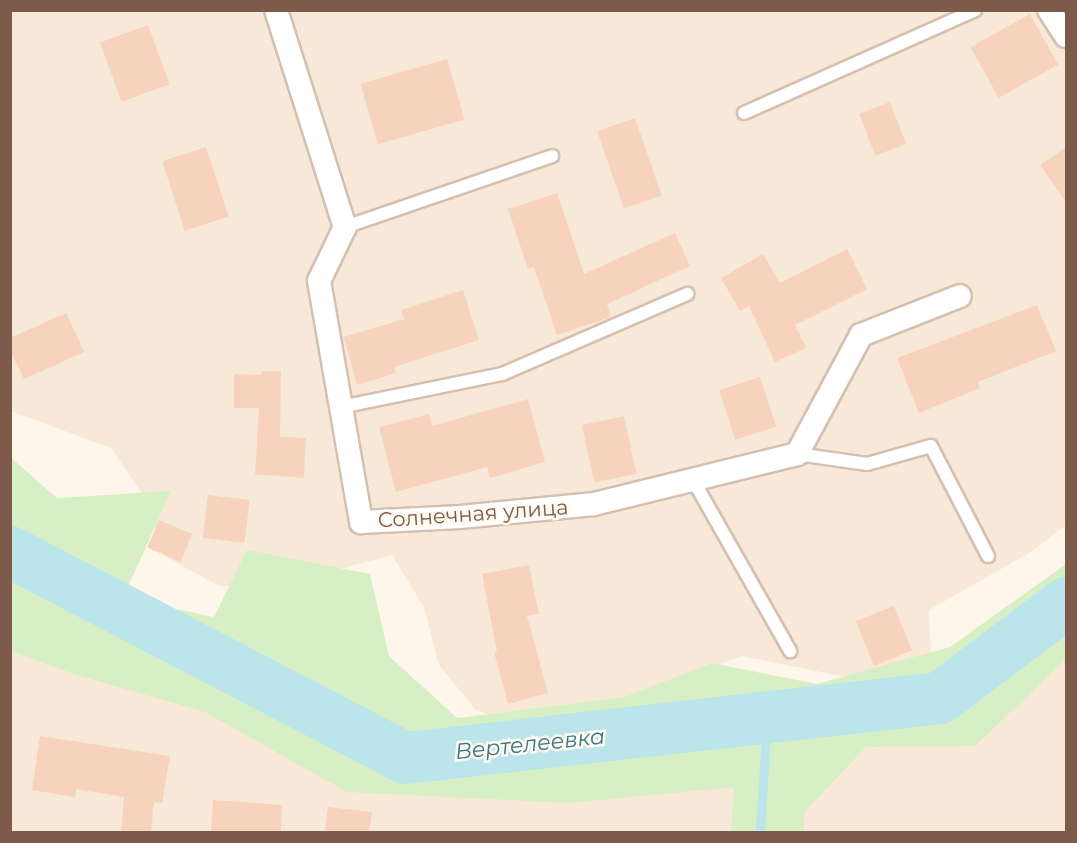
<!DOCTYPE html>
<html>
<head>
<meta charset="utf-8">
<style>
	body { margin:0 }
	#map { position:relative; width:1077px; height:843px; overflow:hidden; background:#fef6ea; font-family:Montserrat,sans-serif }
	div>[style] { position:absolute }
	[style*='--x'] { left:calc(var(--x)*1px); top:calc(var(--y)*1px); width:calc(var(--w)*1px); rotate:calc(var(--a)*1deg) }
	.residential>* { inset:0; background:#f7e8d7 }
	.green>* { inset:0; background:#d7efc5 }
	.stream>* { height:9px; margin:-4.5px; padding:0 4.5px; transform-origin:4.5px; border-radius:4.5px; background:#bbe5eb }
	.river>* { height:52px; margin:-26px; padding:0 26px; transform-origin:26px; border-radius:26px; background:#bbe5eb }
	.building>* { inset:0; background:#f7d3be; transform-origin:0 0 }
	.roads { filter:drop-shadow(2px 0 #d5bfb0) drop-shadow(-2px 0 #d5bfb0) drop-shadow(0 2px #d5bfb0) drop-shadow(0 -2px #d5bfb0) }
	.service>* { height:12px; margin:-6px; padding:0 6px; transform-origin:6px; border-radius:6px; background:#fff }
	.minor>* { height:22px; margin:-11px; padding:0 11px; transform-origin:11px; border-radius:11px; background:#fff }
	span { translate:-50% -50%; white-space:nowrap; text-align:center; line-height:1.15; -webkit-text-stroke:5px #fffaf2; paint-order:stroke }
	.street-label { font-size:21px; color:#7d5a49 }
	.water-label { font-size:22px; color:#3a7883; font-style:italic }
	.frame { position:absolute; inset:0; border:12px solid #7d5a49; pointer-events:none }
</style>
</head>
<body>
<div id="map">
	<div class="residential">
		<div style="clip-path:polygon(10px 11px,1066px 11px,1066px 525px,1029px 553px,929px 610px,931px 660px,875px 683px,742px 656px,532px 730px,476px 710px,439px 665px,424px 607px,392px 555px,279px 585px,219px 586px,163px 555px,144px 496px,111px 448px,11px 411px)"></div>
		<div style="clip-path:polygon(10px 600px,242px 699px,765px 765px,1066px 625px,1066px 832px,11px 832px)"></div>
	</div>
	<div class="green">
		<div style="clip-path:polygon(10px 457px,57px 498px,171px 491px,123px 598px,214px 617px,247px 550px,370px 574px,389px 656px,457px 718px,625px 697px,712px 663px,817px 684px,950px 647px,1066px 564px,1066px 659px,975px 746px,866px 747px,804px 812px,804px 832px,731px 832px,734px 787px,568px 803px,347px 792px,205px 712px,77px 675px,11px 651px)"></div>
	</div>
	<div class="stream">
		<div style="--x:760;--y:832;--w:114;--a:-86.5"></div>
	</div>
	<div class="river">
		<div style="--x:10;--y:552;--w:446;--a:27.5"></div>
		<div style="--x:406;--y:758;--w:537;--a:-6.41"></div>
		<div style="--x:940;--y:698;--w:158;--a:-37"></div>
	</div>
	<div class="building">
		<div style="left:1030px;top:14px;width:58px;height:68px;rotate:61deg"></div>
		<div style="left:148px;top:25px;width:63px;height:51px;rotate:70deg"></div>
		<div style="left:447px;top:59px;width:63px;height:90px;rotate:74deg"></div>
		<div style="left:890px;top:102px;width:45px;height:33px;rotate:69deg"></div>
		<div style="left:635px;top:118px;width:82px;height:40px;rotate:71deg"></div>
		<div style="left:206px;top:147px;width:73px;height:46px;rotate:72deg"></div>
		<div style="clip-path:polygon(1066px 147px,1066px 202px,1040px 165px)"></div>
		<div style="clip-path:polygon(557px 193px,584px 274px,675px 233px,690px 266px,607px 304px,611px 317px,557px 335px,534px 267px,528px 269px,508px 209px)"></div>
		<div style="clip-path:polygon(847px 249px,867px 289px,795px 325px,806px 348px,775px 362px,749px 306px,740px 311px,721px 278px,763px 254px,780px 283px)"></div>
		<div style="clip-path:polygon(463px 290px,479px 340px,394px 367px,396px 373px,357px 385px,344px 337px,404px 319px,401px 310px)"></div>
		<div style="clip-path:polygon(1037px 305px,1056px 351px,978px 382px,980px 388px,919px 413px,897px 358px)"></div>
		<div style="clip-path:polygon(66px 313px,84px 352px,24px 379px,10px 350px,10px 338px)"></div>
		<div style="clip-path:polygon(261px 371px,281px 371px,280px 437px,306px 438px,304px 478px,255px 474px,259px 408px,234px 408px,234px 374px,261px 375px)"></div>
		<div style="left:760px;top:377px;width:52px;height:43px;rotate:72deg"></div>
		<div style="clip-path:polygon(528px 399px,545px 462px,490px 478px,487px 467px,396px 492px,379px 427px,429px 414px,432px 426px)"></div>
		<div style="left:624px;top:416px;width:59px;height:43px;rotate:78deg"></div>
		<div style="left:208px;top:495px;width:42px;height:43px;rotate:7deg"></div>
		<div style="left:159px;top:520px;width:36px;height:30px;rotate:23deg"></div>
		<div style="clip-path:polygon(529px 565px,539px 614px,527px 616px,548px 693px,508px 704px,494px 652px,497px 652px,482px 574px)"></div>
		<div style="left:894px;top:606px;width:48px;height:41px;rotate:68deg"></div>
		<div style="clip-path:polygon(40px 736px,170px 756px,162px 803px,154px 802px,151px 832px,121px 832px,124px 797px,76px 789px,75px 797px,32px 790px)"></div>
		<div style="clip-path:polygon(213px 800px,282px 805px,281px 832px,211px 832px)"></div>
		<div style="clip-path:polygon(328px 807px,372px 812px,369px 832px,325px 832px)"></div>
	</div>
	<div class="roads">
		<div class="service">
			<div style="--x:744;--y:113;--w:253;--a:-24"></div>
			<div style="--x:345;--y:227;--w:219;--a:-18.9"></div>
			<div style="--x:341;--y:407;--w:164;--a:-11.6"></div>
			<div style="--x:502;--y:374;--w:202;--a:-23.4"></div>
			<div style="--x:797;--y:454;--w:71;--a:8.1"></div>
			<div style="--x:867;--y:464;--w:66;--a:-15.7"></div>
			<div style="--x:931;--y:446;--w:124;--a:62.6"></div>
			<div style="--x:693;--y:480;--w:197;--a:60.4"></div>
		</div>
		<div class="minor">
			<div style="--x:276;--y:10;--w:228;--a:72.4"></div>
			<div style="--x:345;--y:227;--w:60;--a:115.7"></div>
			<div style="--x:319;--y:281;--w:245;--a:80.1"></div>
			<div style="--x:361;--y:522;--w:99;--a:-2.9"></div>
			<div style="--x:460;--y:517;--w:135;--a:-5.5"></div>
			<div style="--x:594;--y:504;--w:209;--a:-13.8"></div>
			<div style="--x:797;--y:454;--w:135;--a:-61.7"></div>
			<div style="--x:861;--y:335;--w:106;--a:-21.5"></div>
			<div style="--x:1049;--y:10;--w:31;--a:57"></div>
		</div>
	</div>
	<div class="street-label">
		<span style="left:473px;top:514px;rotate:-4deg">Солнечная улица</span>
	</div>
	<div class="water-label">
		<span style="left:530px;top:744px;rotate:-6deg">Вертелеевка</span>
	</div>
	<div class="frame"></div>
</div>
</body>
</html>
